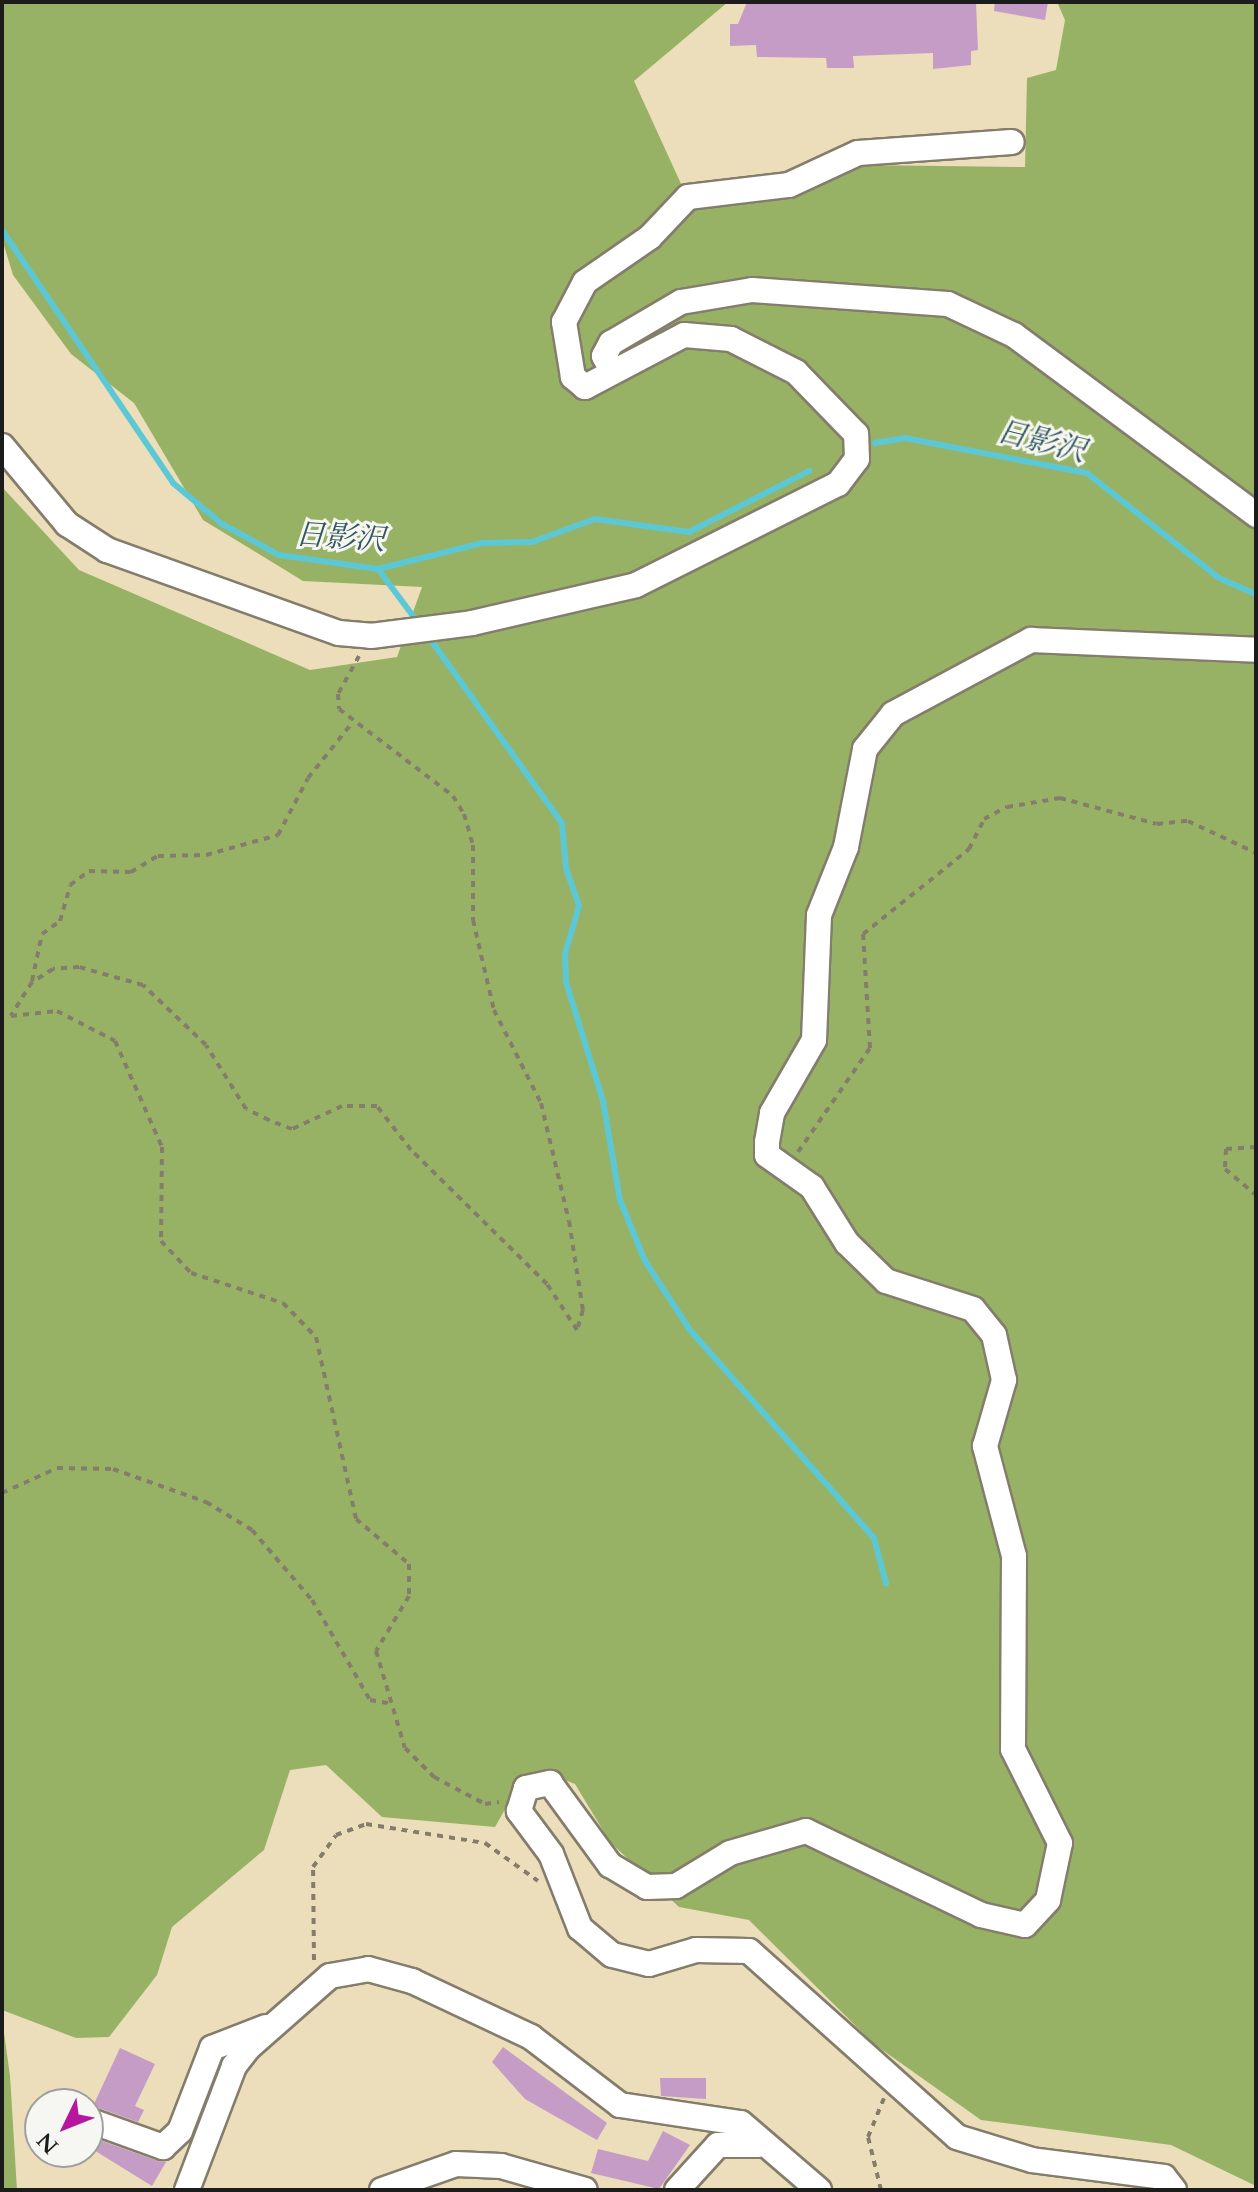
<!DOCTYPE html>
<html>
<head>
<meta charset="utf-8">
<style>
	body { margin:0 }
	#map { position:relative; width:1258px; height:2192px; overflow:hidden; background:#ecdebb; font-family:Cardo,"Noto Serif JP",serif }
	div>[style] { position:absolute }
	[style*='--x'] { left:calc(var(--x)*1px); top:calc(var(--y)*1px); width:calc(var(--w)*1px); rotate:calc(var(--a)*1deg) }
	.forest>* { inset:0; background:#98b265 }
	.stream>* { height:6px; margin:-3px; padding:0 3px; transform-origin:3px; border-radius:3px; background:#5cc8d5 }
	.building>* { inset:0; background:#c49cc6 }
	.path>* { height:4px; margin-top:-2px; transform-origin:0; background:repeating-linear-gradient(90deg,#847d6c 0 6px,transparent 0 12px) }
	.roads { filter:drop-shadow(2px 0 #847d6c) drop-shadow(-2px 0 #847d6c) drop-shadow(0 2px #847d6c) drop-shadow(0 -2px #847d6c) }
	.minor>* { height:24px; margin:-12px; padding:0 12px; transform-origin:12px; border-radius:12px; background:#fff }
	span { translate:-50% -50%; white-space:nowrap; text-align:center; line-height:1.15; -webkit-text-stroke:6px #f6f6f2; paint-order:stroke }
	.water-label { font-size:30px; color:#32585d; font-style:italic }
	.frame { position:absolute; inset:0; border:4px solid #1c1c1c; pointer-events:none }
	.north { position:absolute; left:24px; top:2088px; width:80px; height:80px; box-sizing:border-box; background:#f6f6f2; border:2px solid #9f9f9c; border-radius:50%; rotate:227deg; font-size:22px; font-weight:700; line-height:32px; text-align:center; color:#1c1c1c }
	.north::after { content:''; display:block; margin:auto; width:28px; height:36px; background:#b5179e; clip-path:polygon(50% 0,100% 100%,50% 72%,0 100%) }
</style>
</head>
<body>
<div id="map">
	<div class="forest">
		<div style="clip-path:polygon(2px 2px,728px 2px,634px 81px,693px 210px,782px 198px,864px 165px,1025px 167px,1027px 78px,1056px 70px,1065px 20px,1057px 2px,1256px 2px,1256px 2186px,1171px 2145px,981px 2120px,874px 2044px,749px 1920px,679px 1907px,610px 1842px,575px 1784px,544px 1772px,517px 1788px,495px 1827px,382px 1817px,326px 1765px,290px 1770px,264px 1850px,172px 1927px,157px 1975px,109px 2037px,76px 2038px,2px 2010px,2px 487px,79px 570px,310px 670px,397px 657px,422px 587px,303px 581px,203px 520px,134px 403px,71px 354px,13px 275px,2px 239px)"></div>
		<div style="clip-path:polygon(2px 2018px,10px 2076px,17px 2190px,2px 2190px)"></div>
	</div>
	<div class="stream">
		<div style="--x:2;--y:230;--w:305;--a:55.9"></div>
		<div style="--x:173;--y:483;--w:64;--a:39.9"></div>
		<div style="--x:222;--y:524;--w:65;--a:28.5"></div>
		<div style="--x:279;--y:555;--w:100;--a:8"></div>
		<div style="--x:378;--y:569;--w:107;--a:-14"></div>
		<div style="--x:482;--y:543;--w:50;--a:-1.1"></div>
		<div style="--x:532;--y:542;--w:67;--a:-20.1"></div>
		<div style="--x:595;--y:519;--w:95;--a:7.9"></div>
		<div style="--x:689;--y:532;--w:135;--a:-26.9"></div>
		<div style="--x:875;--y:443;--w:30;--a:-9"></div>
		<div style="--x:905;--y:438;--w:185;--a:10.9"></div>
		<div style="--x:1087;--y:473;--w:169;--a:38.5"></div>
		<div style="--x:1219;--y:578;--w:40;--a:23.4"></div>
		<div style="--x:378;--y:569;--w:69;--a:53.3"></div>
		<div style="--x:428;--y:636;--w:230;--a:54.4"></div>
		<div style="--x:562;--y:823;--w:45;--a:84.9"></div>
		<div style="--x:566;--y:868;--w:40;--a:71.1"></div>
		<div style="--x:579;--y:906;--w:50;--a:106.3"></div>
		<div style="--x:565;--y:954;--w:28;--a:88"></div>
		<div style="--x:566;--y:982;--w:125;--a:72.7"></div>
		<div style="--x:603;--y:1101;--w:100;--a:80.3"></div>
		<div style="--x:620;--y:1200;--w:66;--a:67.7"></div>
		<div style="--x:645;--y:1261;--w:82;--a:56.9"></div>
		<div style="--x:690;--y:1330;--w:278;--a:48.5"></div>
		<div style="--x:874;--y:1538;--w:47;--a:75.1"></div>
	</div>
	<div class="building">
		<div style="clip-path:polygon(747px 2px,976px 2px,978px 50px,971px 51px,971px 65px,933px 69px,933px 53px,853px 56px,854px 68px,827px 68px,826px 58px,757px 57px,756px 45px,730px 46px,730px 24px,738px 24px)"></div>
		<div style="clip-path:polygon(995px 2px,1048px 2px,1045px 20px,994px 11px)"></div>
		<div style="clip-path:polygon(503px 2047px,607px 2123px,597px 2140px,525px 2099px,492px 2062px)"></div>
		<div style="clip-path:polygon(120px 2048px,155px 2064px,135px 2106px,144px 2110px,138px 2122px,93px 2106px)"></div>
		<div style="clip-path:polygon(660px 2078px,706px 2078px,706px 2099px,661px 2096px)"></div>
		<div style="clip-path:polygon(663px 2131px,690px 2145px,659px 2189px,591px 2173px,598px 2149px,648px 2161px)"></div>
		<div style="clip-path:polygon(88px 2136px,158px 2161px,166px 2162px,152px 2186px,97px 2152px)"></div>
	</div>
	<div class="path">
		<div style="--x:359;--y:656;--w:43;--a:118.9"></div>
		<div style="--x:338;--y:694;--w:15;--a:86"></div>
		<div style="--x:339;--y:709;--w:143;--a:37.3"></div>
		<div style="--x:453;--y:796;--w:21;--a:59"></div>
		<div style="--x:464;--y:814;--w:32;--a:74"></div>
		<div style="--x:473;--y:845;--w:75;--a:90"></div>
		<div style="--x:473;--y:920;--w:92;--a:76.9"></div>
		<div style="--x:494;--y:1010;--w:104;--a:63.2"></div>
		<div style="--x:541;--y:1103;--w:121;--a:76.7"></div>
		<div style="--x:569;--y:1221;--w:90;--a:81.1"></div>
		<div style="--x:583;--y:1310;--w:21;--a:107"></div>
		<div style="--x:577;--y:1330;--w:55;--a:-123.1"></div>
		<div style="--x:547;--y:1284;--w:191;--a:-135.4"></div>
		<div style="--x:411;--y:1150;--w:56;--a:-127.7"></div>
		<div style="--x:377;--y:1106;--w:35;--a:180"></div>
		<div style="--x:342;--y:1106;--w:55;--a:155.3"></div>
		<div style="--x:292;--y:1129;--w:25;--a:-159"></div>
		<div style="--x:269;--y:1120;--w:25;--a:-154"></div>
		<div style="--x:246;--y:1109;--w:75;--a:-122"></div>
		<div style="--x:206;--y:1045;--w:87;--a:-136.4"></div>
		<div style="--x:143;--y:985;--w:66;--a:-164.3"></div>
		<div style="--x:79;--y:967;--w:26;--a:176"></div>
		<div style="--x:53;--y:969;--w:25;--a:148"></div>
		<div style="--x:32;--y:982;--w:40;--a:122"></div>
		<div style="--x:11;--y:1016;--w:46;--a:-6.2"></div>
		<div style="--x:57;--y:1011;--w:65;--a:27.3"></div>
		<div style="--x:115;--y:1041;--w:116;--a:66.1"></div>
		<div style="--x:162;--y:1147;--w:94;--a:90.6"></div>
		<div style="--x:161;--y:1241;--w:44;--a:46.8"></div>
		<div style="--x:191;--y:1273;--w:97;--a:18.1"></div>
		<div style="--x:283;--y:1303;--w:47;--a:45.9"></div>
		<div style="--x:316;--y:1337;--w:186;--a:77.6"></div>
		<div style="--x:356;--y:1519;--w:70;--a:40.3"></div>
		<div style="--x:409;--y:1564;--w:32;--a:90"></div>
		<div style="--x:409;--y:1596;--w:64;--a:121"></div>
		<div style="--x:376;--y:1651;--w:101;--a:73.4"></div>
		<div style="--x:405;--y:1748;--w:41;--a:45"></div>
		<div style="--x:434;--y:1777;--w:58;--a:27.9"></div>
		<div style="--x:485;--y:1804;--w:14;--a:-8"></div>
		<div style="--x:32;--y:981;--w:48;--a:-78"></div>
		<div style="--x:42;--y:934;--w:22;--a:-36"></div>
		<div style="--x:60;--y:921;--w:37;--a:-74"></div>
		<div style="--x:70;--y:885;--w:24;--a:-36"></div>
		<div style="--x:89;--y:871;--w:42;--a:1.4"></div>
		<div style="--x:131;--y:872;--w:31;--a:-31"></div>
		<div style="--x:158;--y:856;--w:48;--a:-1.2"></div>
		<div style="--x:206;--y:855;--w:75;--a:-15.5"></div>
		<div style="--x:278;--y:835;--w:64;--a:-62.2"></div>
		<div style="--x:308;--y:778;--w:70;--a:-51.3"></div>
		<div style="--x:1256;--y:1147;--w:30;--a:176"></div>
		<div style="--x:1226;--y:1149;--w:20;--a:93"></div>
		<div style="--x:1225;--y:1169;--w:40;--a:40"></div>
		<div style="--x:798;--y:1152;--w:126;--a:-55.3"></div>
		<div style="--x:870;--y:1048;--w:114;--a:-93.5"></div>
		<div style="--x:863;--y:934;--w:136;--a:-38.7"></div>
		<div style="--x:969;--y:849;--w:34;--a:-63"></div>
		<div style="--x:984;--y:819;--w:26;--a:-28"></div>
		<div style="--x:1007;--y:807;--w:54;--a:-9.6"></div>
		<div style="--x:1060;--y:798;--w:100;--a:15"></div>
		<div style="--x:1157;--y:824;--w:31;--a:-6"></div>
		<div style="--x:1188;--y:821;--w:75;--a:25.2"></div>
		<div style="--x:2;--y:1493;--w:60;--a:-24.4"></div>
		<div style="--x:57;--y:1468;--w:56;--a:1"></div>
		<div style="--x:113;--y:1469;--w:99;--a:19.5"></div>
		<div style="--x:206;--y:1502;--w:54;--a:31.3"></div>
		<div style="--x:252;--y:1530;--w:92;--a:49.4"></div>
		<div style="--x:312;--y:1600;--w:116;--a:59.9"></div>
		<div style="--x:370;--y:1700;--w:22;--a:10"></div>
		<div style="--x:314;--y:1960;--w:93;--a:-90.6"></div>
		<div style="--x:313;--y:1867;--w:39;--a:-54"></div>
		<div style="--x:336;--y:1835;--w:32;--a:-20"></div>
		<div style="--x:366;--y:1824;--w:121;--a:9.1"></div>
		<div style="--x:485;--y:1843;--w:65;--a:35.6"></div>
		<div style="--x:881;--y:2190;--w:55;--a:-103.8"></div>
		<div style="--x:868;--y:2137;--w:42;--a:-67.7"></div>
	</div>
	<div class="roads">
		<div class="minor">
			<div style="--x:612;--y:371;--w:17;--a:-118"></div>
			<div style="--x:604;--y:356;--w:15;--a:-62"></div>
			<div style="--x:611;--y:343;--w:81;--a:-30.4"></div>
			<div style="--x:681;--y:302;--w:72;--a:-9.6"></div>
			<div style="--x:752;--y:290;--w:196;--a:4.1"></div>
			<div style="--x:948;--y:304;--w:73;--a:25.2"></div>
			<div style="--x:1014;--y:335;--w:302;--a:36.6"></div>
			<div style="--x:2;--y:446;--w:102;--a:50.2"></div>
			<div style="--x:67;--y:524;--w:48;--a:33"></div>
			<div style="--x:107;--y:550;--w:246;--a:19.7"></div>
			<div style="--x:339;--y:633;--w:32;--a:5"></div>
			<div style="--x:371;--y:636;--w:102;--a:-7.3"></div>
			<div style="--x:472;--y:623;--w:168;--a:-13"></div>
			<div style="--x:636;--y:585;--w:226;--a:-26.6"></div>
			<div style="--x:838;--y:484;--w:31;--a:-53"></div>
			<div style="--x:857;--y:459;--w:25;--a:-92"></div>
			<div style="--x:856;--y:434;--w:86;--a:-134.1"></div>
			<div style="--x:796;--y:372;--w:73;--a:-153.1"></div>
			<div style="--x:731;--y:339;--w:47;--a:-175.1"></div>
			<div style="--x:684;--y:335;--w:112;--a:152.3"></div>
			<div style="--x:585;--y:387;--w:16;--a:-140"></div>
			<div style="--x:573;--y:377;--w:56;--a:-99.3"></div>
			<div style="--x:564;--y:322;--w:45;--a:-62.3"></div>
			<div style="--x:585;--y:282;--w:79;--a:-34.7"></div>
			<div style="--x:650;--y:237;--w:55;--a:-46.5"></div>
			<div style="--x:688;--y:197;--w:102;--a:-6.8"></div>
			<div style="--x:789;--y:185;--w:76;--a:-24.9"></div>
			<div style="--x:858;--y:153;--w:154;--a:-4.1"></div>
			<div style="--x:88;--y:2120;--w:80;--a:19.8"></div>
			<div style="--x:163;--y:2147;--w:23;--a:-43"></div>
			<div style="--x:180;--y:2131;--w:89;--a:-68.9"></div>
			<div style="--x:212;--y:2048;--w:58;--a:-21.3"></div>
			<div style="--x:187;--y:2190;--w:133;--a:-69.2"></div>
			<div style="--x:234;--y:2066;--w:23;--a:-52"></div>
			<div style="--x:248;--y:2048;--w:109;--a:-41.3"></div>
			<div style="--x:330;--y:1976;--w:39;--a:-10"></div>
			<div style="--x:368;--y:1969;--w:46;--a:15.3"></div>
			<div style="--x:412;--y:1981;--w:132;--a:25.2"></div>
			<div style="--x:531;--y:2037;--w:112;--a:37.4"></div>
			<div style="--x:620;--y:2105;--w:122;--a:8.5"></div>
			<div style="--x:741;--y:2123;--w:103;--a:40.7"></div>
			<div style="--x:382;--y:2190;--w:78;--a:-19.4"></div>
			<div style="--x:456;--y:2164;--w:45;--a:2.5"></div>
			<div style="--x:501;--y:2166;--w:87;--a:15.9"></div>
			<div style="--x:677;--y:2190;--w:61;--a:-47.7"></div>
			<div style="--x:718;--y:2145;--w:40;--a:0"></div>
			<div style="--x:1174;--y:2190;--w:16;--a:-128"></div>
			<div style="--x:1164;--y:2177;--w:133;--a:-172.7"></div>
			<div style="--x:1032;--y:2160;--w:78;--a:-163"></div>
			<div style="--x:957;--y:2137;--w:279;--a:-138.2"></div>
			<div style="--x:749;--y:1951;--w:53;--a:-178.9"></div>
			<div style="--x:696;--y:1950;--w:49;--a:163.4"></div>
			<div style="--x:649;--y:1964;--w:38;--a:-166"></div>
			<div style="--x:612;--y:1955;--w:42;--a:-139.8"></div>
			<div style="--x:580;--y:1928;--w:79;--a:-111.4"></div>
			<div style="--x:551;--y:1854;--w:54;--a:-126.7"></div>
			<div style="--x:519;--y:1811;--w:24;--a:-73"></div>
			<div style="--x:526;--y:1788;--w:25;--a:-12"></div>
			<div style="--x:550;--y:1783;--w:102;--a:53.8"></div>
			<div style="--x:610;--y:1865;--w:43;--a:30.7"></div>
			<div style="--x:647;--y:1887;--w:29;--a:-2"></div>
			<div style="--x:676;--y:1886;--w:63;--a:-31.4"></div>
			<div style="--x:730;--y:1853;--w:79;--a:-16.1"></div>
			<div style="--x:806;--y:1831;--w:194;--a:25.6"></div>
			<div style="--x:981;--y:1915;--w:45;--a:12.8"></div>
			<div style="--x:1025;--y:1925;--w:34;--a:-47"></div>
			<div style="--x:1048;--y:1900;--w:58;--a:-78.1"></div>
			<div style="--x:1060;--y:1843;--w:105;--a:-116.6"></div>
			<div style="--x:1013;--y:1749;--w:193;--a:-89.7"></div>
			<div style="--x:1014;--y:1556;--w:114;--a:-104.8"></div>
			<div style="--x:985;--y:1446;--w:69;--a:-73.9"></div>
			<div style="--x:1004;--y:1380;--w:46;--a:-102.5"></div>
			<div style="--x:994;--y:1335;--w:33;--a:-129"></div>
			<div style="--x:973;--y:1309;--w:91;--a:-162.2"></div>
			<div style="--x:886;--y:1281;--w:54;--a:-135.7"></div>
			<div style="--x:847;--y:1243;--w:66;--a:-122"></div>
			<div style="--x:812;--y:1187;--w:55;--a:-144.6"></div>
			<div style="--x:767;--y:1155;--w:13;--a:-90"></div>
			<div style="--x:767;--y:1142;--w:29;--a:-80"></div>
			<div style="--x:772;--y:1113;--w:84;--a:-60.1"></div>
			<div style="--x:814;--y:1040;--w:125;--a:-87.7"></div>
			<div style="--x:819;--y:915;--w:73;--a:-68.3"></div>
			<div style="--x:846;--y:847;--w:100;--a:-79"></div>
			<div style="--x:865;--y:749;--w:45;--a:-51.3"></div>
			<div style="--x:893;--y:714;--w:157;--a:-28.2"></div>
			<div style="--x:1031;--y:640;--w:225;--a:2.5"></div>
		</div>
	</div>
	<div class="water-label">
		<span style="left:1041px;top:442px;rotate:14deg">日影沢</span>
		<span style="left:340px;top:538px;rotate:4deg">日影沢</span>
	</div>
	<div class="frame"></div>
	<div class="north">N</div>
</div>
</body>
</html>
